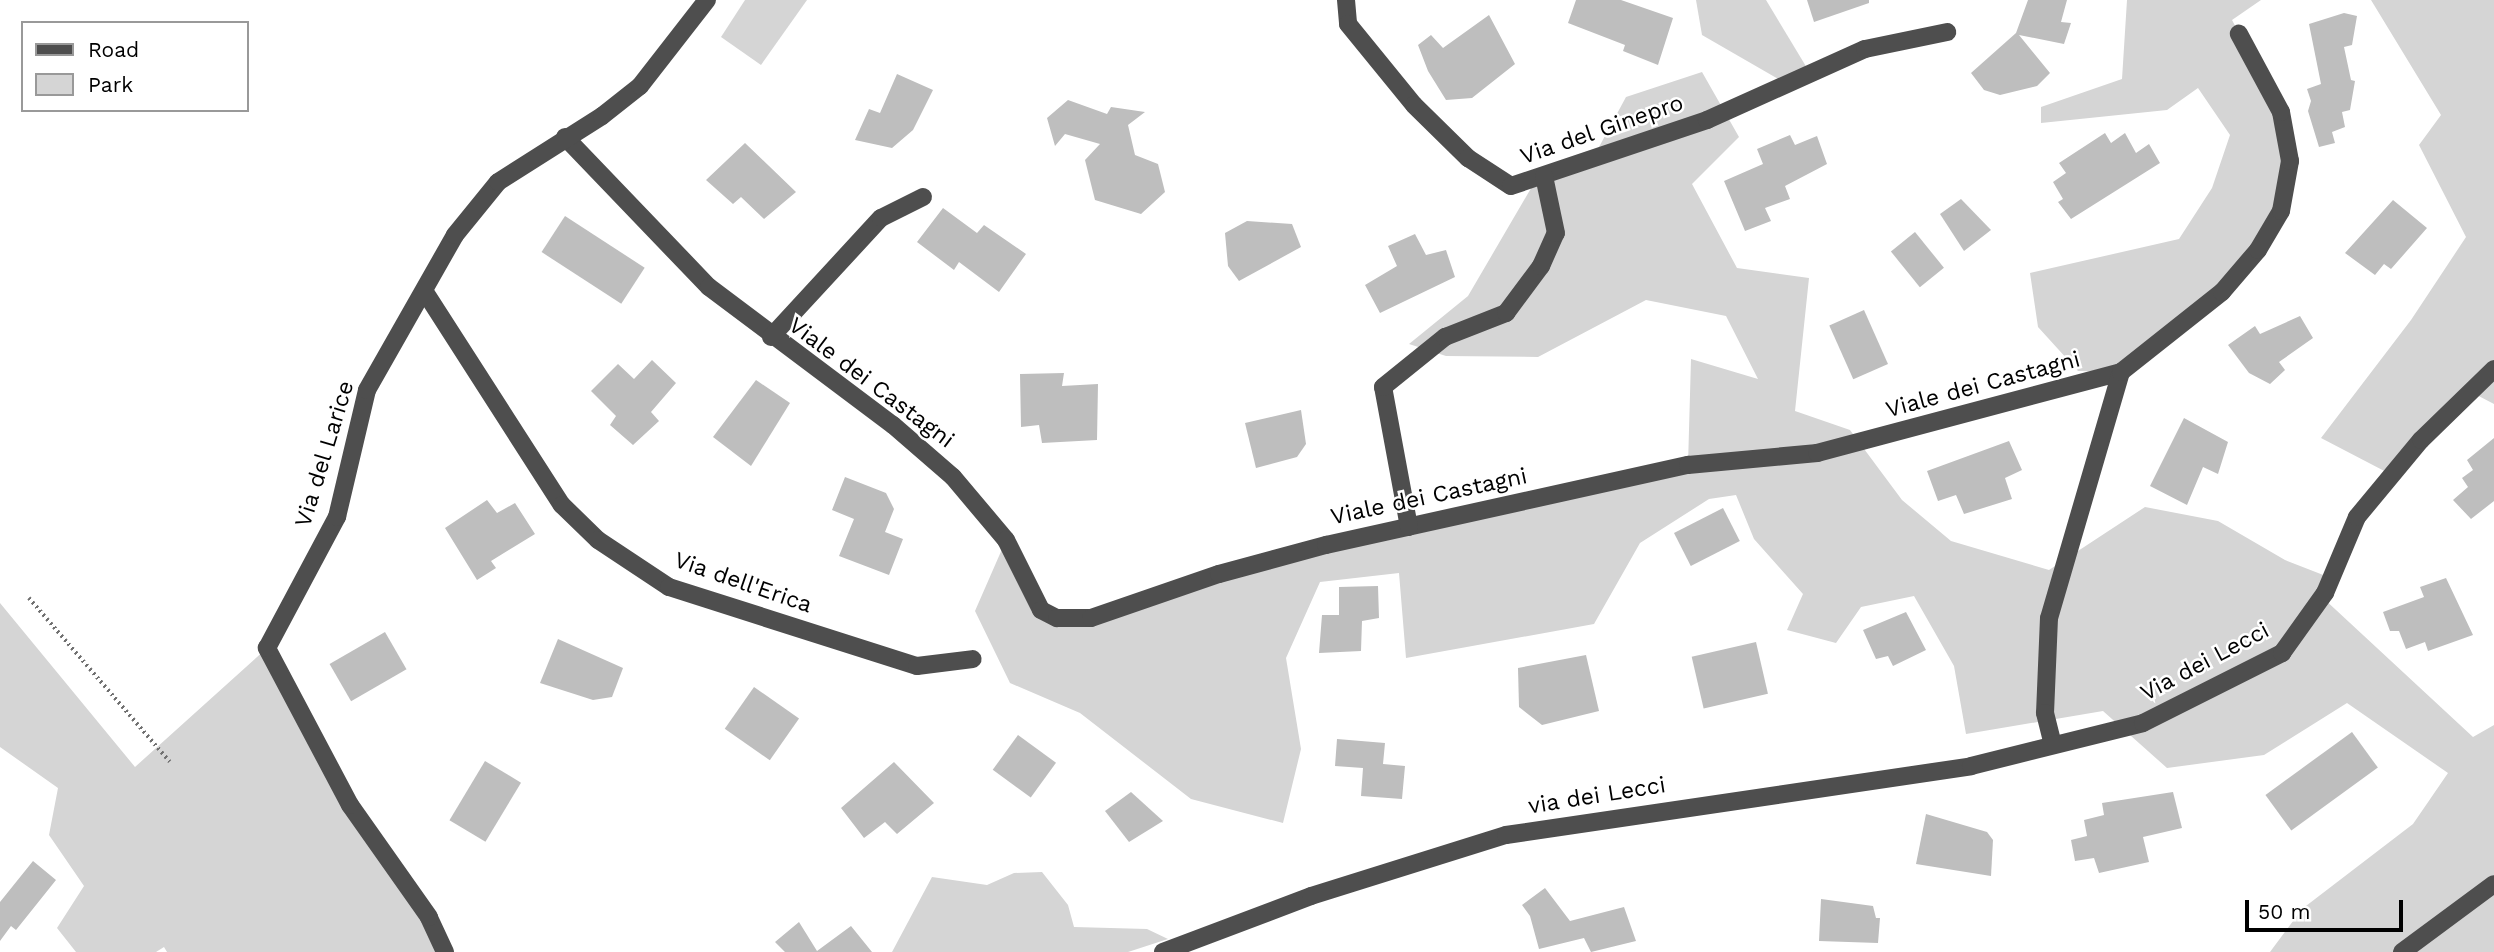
<!DOCTYPE html>
<html>
<head>
<meta charset="utf-8">
<style>
	body { margin:0 }
	#map { position:relative; width:2494px; height:952px; overflow:hidden; background:#fff; font-family:"Work Sans",sans-serif }
	div>[style] { position:absolute }
	[style*='--x'] { left:calc(var(--x)*1px); top:calc(var(--y)*1px); width:calc(var(--w)*1px); rotate:calc(var(--a)*1deg) }
	.green>* { inset:0; background:#d5d5d5 }
	.building>* { inset:0; background:#bebebe; transform-origin:0 0 }
	.path>* { height:3.5px; margin-top:-1.75px; transform-origin:0; background:repeating-linear-gradient(90deg,#707070 0 2px,transparent 0 5.5px) }
	.minor>* { height:18px; margin:-9px; padding:0 9px; transform-origin:9px; border-radius:9px; background:#4e4e4e }
	span { translate:-50% -50%; white-space:nowrap; text-align:center; line-height:1.15; -webkit-text-stroke:5px #fff; paint-order:stroke }
	.street-label { font-size:23px; color:#000 }
	.legend { position:absolute; left:21px; top:21px; width:228px; height:91px; box-sizing:border-box; background:#fff; border:2px solid #999; margin:0; padding:9px 12px; list-style:none; font-size:21px; color:#000 }
	.legend li { display:flex; align-items:center; gap:14px; height:35px }
	.legend b { width:35px; border:2px solid #999 }
	.scale { position:absolute; left:2245px; top:900px; width:158px; height:32px; box-sizing:border-box; border:4px solid #000; border-top:0; padding-left:9px; font-size:21px; line-height:24px; white-space:nowrap; color:#000; -webkit-text-stroke:5px #fff; paint-order:stroke }
</style>
</head>
<body>
<div id="map">
	<div class="green">
		<div style="clip-path:polygon(745px 0,807px 0,761px 65px,721px 37px)"></div>
		<div style="clip-path:polygon(1696px 0,1766px 0,1810px 73px,1785px 83px,1702px 35px)"></div>
		<div style="clip-path:polygon(2127px 0,2261px 0,2232px 20px,2281px 112px,2281px 211px,2255px 254px,2121px 372px,2078px 371px,2038px 327px,2030px 273px,2179px 239px,2212px 188px,2230px 135px,2198px 88px,2167px 110px,2041px 123px,2041px 107px,2122px 79px)"></div>
		<div style="clip-path:polygon(2371px 0,2494px 0,2494px 404px,2471px 392px,2392px 475px,2321px 438px,2411px 320px,2466px 237px,2419px 145px,2441px 115px)"></div>
		<div style="clip-path:polygon(1702px 72px,1739px 137px,1692px 184px,1737px 268px,1809px 278px,1795px 411px,1850px 430px,1902px 500px,1951px 541px,2049px 570px,2145px 507px,2218px 521px,2285px 560px,2331px 578px,2322px 597px,2473px 737px,2494px 725px,2494px 952px,2270px 952px,2302px 909px,2413px 824px,2448px 773px,2347px 703px,2264px 755px,2167px 768px,2103px 711px,1966px 734px,1954px 666px,1914px 596px,1861px 607px,1836px 643px,1787px 630px,1803px 594px,1754px 539px,1736px 495px,1709px 499px,1640px 543px,1594px 624px,1406px 658px,1399px 573px,1320px 582px,1286px 658px,1301px 749px,1283px 823px,1191px 799px,1080px 713px,1010px 683px,975px 611px,1006px 540px,1041px 610px,1091px 618px,1219px 574px,1688px 465px,1691px 359px,1758px 379px,1726px 316px,1646px 300px,1538px 357px,1446px 356px,1409px 344px,1468px 296px,1537px 178px,1592px 160px,1626px 97px)"></div>
		<div style="clip-path:polygon(0 603px,135px 767px,267px 648px,443px 952px,167px 952px,164px 947px,156px 952px,76px 952px,57px 928px,84px 886px,49px 835px,58px 788px,0 747px)"></div>
		<div style="clip-path:polygon(1042px 872px,1068px 905px,1074px 927px,1147px 929px,1168px 939px,1128px 952px,892px 952px,932px 877px,987px 885px,1014px 873px)"></div>
	</div>
	<div class="building">
		<div style="clip-path:polygon(1576px 0,1621px 0,1673px 18px,1658px 65px,1623px 51px,1625px 45px,1568px 23px)"></div>
		<div style="clip-path:polygon(1807px 0,1869px 0,1869px 3px,1814px 22px)"></div>
		<div style="clip-path:polygon(2028px 0,2067px 0,2061px 22px,2071px 23px,2064px 44px,2019px 35px,2050px 73px,2037px 86px,2000px 95px,1984px 90px,1971px 73px,2016px 33px)"></div>
		<div style="clip-path:polygon(2344px 13px,2357px 16px,2352px 45px,2344px 47px,2351px 80px,2355px 81px,2350px 110px,2342px 112px,2345px 127px,2332px 132px,2335px 143px,2319px 147px,2308px 111px,2311px 101px,2307px 89px,2321px 84px,2309px 24px)"></div>
		<div style="clip-path:polygon(1489px 15px,1515px 64px,1472px 98px,1446px 100px,1428px 71px,1418px 45px,1431px 35px,1443px 48px)"></div>
		<div style="clip-path:polygon(897px 74px,933px 90px,913px 130px,892px 148px,855px 140px,869px 109px,880px 113px)"></div>
		<div style="clip-path:polygon(1068px 100px,1107px 114px,1111px 107px,1145px 112px,1128px 125px,1135px 155px,1158px 164px,1165px 192px,1141px 214px,1095px 200px,1085px 160px,1100px 144px,1065px 134px,1055px 146px,1047px 118px)"></div>
		<div style="clip-path:polygon(2105px 133px,2111px 143px,2125px 133px,2136px 153px,2149px 144px,2160px 163px,2071px 219px,2058px 202px,2063px 199px,2053px 182px,2066px 173px,2059px 163px)"></div>
		<div style="clip-path:polygon(1790px 135px,1795px 145px,1817px 136px,1827px 164px,1785px 186px,1790px 199px,1765px 208px,1771px 221px,1745px 231px,1724px 181px,1763px 164px,1757px 149px)"></div>
		<div style="clip-path:polygon(745px 143px,796px 192px,764px 219px,741px 197px,733px 204px,706px 180px)"></div>
		<div style="clip-path:polygon(1961px 199px,1991px 230px,1964px 251px,1940px 214px)"></div>
		<div style="clip-path:polygon(2393px 200px,2427px 228px,2391px 269px,2384px 264px,2375px 275px,2345px 253px)"></div>
		<div style="clip-path:polygon(943px 208px,977px 233px,984px 225px,1026px 254px,999px 292px,959px 262px,954px 270px,917px 242px)"></div>
		<div style="left:565px;top:216px;width:95px;height:43px;rotate:33deg"></div>
		<div style="clip-path:polygon(1247px 221px,1292px 224px,1301px 247px,1239px 281px,1228px 266px,1225px 233px)"></div>
		<div style="left:1915px;top:232px;width:46px;height:31px;rotate:51deg"></div>
		<div style="clip-path:polygon(1415px 234px,1426px 255px,1446px 250px,1455px 277px,1380px 313px,1365px 285px,1397px 266px,1388px 246px)"></div>
		<div style="left:1864px;top:310px;width:59px;height:38px;rotate:66deg"></div>
		<div style="clip-path:polygon(2300px 316px,2313px 338px,2279px 362px,2285px 370px,2270px 384px,2249px 373px,2228px 345px,2255px 326px,2260px 334px)"></div>
		<div style="clip-path:polygon(652px 360px,676px 383px,651px 412px,659px 421px,633px 445px,610px 425px,616px 416px,591px 391px,618px 364px,634px 379px)"></div>
		<div style="clip-path:polygon(1064px 373px,1062px 386px,1098px 384px,1097px 440px,1042px 443px,1039px 425px,1021px 427px,1020px 374px)"></div>
		<div style="clip-path:polygon(756px 380px,790px 403px,751px 466px,713px 437px)"></div>
		<div style="clip-path:polygon(1301px 410px,1306px 444px,1297px 457px,1256px 468px,1245px 423px)"></div>
		<div style="clip-path:polygon(2184px 418px,2228px 442px,2218px 474px,2203px 467px,2187px 505px,2150px 486px)"></div>
		<div style="clip-path:polygon(2494px 438px,2494px 501px,2471px 519px,2453px 500px,2468px 487px,2462px 478px,2473px 470px,2467px 460px)"></div>
		<div style="clip-path:polygon(2009px 441px,2022px 470px,2005px 478px,2012px 499px,1964px 514px,1956px 495px,1938px 501px,1927px 471px)"></div>
		<div style="clip-path:polygon(845px 477px,886px 493px,894px 509px,885px 532px,903px 539px,889px 575px,839px 556px,854px 519px,832px 510px)"></div>
		<div style="clip-path:polygon(487px 500px,497px 513px,515px 503px,535px 534px,491px 561px,496px 568px,477px 580px,445px 528px)"></div>
		<div style="left:1723px;top:508px;width:37px;height:55px;rotate:63deg"></div>
		<div style="clip-path:polygon(2446px 578px,2473px 635px,2428px 651px,2425px 642px,2406px 649px,2399px 631px,2390px 631px,2383px 612px,2424px 597px,2420px 587px)"></div>
		<div style="clip-path:polygon(1378px 586px,1379px 618px,1362px 621px,1361px 651px,1319px 653px,1322px 615px,1339px 615px,1339px 587px)"></div>
		<div style="clip-path:polygon(1906px 612px,1926px 650px,1893px 666px,1888px 656px,1876px 659px,1863px 630px)"></div>
		<div style="left:385px;top:632px;width:43px;height:64px;rotate:60deg"></div>
		<div style="clip-path:polygon(558px 639px,623px 668px,612px 697px,593px 700px,540px 683px)"></div>
		<div style="left:1756px;top:642px;width:53px;height:66px;rotate:77deg"></div>
		<div style="clip-path:polygon(1586px 655px,1599px 711px,1542px 725px,1519px 707px,1518px 668px)"></div>
		<div style="left:754px;top:687px;width:55px;height:51px;rotate:35deg"></div>
		<div style="left:2352px;top:732px;width:44px;height:107px;rotate:54deg"></div>
		<div style="left:1018px;top:735px;width:47px;height:43px;rotate:36deg"></div>
		<div style="clip-path:polygon(1337px 739px,1385px 743px,1383px 764px,1405px 766px,1402px 799px,1361px 796px,1363px 768px,1335px 766px)"></div>
		<div style="left:485px;top:761px;width:42px;height:69px;rotate:31deg"></div>
		<div style="clip-path:polygon(894px 762px,934px 803px,897px 834px,885px 822px,864px 838px,841px 808px)"></div>
		<div style="clip-path:polygon(1131px 792px,1163px 821px,1129px 842px,1105px 811px)"></div>
		<div style="clip-path:polygon(2173px 792px,2182px 828px,2143px 837px,2149px 862px,2099px 873px,2094px 858px,2075px 861px,2071px 840px,2087px 836px,2084px 820px,2104px 815px,2102px 803px)"></div>
		<div style="clip-path:polygon(1926px 814px,1987px 832px,1993px 840px,1991px 876px,1916px 864px)"></div>
		<div style="clip-path:polygon(33px 861px,56px 880px,16px 930px,11px 926px,0 941px,0 902px)"></div>
		<div style="clip-path:polygon(1545px 888px,1570px 921px,1624px 907px,1636px 941px,1591px 952px,1584px 938px,1539px 949px,1530px 916px,1522px 905px)"></div>
		<div style="clip-path:polygon(1821px 899px,1873px 906px,1876px 918px,1880px 918px,1878px 943px,1819px 941px)"></div>
		<div style="clip-path:polygon(799px 922px,817px 951px,851px 926px,872px 952px,785px 952px,775px 942px)"></div>
	</div>
	<div class="path">
		<div style="--x:29;--y:598;--w:216;--a:49.3"></div>
	</div>
	<div class="minor">
		<div style="--x:1346;--y:0;--w:24;--a:85"></div>
		<div style="--x:1348;--y:24;--w:104;--a:50.8"></div>
		<div style="--x:1414;--y:105;--w:76;--a:44.5"></div>
		<div style="--x:1468;--y:158;--w:51;--a:33.1"></div>
		<div style="--x:1511;--y:186;--w:207;--a:-18.6"></div>
		<div style="--x:1707;--y:120;--w:173;--a:-24.2"></div>
		<div style="--x:1865;--y:49;--w:84;--a:-11.7"></div>
		<div style="--x:565;--y:137;--w:208;--a:46.2"></div>
		<div style="--x:709;--y:287;--w:230;--a:36.9"></div>
		<div style="--x:893;--y:425;--w:79;--a:40.9"></div>
		<div style="--x:953;--y:477;--w:82;--a:49.9"></div>
		<div style="--x:1006;--y:540;--w:78;--a:63.4"></div>
		<div style="--x:1041;--y:610;--w:18;--a:27"></div>
		<div style="--x:1057;--y:618;--w:34;--a:0"></div>
		<div style="--x:1091;--y:618;--w:135;--a:-19"></div>
		<div style="--x:1219;--y:574;--w:111;--a:-15.2"></div>
		<div style="--x:1326;--y:545;--w:371;--a:-12.5"></div>
		<div style="--x:1688;--y:465;--w:130;--a:-5.3"></div>
		<div style="--x:1817;--y:453;--w:315;--a:-14.9"></div>
		<div style="--x:2121;--y:372;--w:256;--a:106.3"></div>
		<div style="--x:2049;--y:618;--w:95;--a:92.4"></div>
		<div style="--x:2045;--y:713;--w:33;--a:76"></div>
		<div style="--x:425;--y:292;--w:253;--a:57.3"></div>
		<div style="--x:562;--y:505;--w:50;--a:44.2"></div>
		<div style="--x:598;--y:540;--w:85;--a:33.5"></div>
		<div style="--x:669;--y:587;--w:260;--a:17.7"></div>
		<div style="--x:917;--y:666;--w:56;--a:-7.1"></div>
		<div style="--x:771;--y:337;--w:162;--a:-47.3"></div>
		<div style="--x:881;--y:218;--w:47;--a:-26.6"></div>
		<div style="--x:2121;--y:372;--w:129;--a:-38.4"></div>
		<div style="--x:2222;--y:292;--w:55;--a:-49.4"></div>
		<div style="--x:2258;--y:250;--w:45;--a:-59.5"></div>
		<div style="--x:2281;--y:211;--w:51;--a:-79.8"></div>
		<div style="--x:2290;--y:161;--w:50;--a:-100.4"></div>
		<div style="--x:2281;--y:112;--w:89;--a:-118.3"></div>
		<div style="--x:1409;--y:527;--w:142;--a:-100.5"></div>
		<div style="--x:1383;--y:387;--w:80;--a:-38.9"></div>
		<div style="--x:1445;--y:337;--w:66;--a:-21.5"></div>
		<div style="--x:1506;--y:313;--w:59;--a:-53.3"></div>
		<div style="--x:1541;--y:266;--w:36;--a:-66"></div>
		<div style="--x:1556;--y:233;--w:58;--a:-101.9"></div>
		<div style="--x:445;--y:952;--w:38;--a:-115"></div>
		<div style="--x:429;--y:917;--w:137;--a:-125.2"></div>
		<div style="--x:350;--y:805;--w:178;--a:-117.9"></div>
		<div style="--x:267;--y:648;--w:149;--a:-61.9"></div>
		<div style="--x:337;--y:517;--w:130;--a:-76.7"></div>
		<div style="--x:367;--y:390;--w:178;--a:-60.4"></div>
		<div style="--x:455;--y:235;--w:68;--a:-50.9"></div>
		<div style="--x:498;--y:182;--w:123;--a:-32.4"></div>
		<div style="--x:602;--y:116;--w:48;--a:-38.3"></div>
		<div style="--x:640;--y:86;--w:109;--a:-52.1"></div>
		<div style="--x:1163;--y:952;--w:158;--a:-20.7"></div>
		<div style="--x:1311;--y:896;--w:204;--a:-17.4"></div>
		<div style="--x:1506;--y:835;--w:470;--a:-8.4"></div>
		<div style="--x:1971;--y:766;--w:177;--a:-14"></div>
		<div style="--x:2143;--y:723;--w:156;--a:-26.7"></div>
		<div style="--x:2282;--y:653;--w:74;--a:-54.4"></div>
		<div style="--x:2325;--y:593;--w:82;--a:-67.2"></div>
		<div style="--x:2357;--y:517;--w:100;--a:-50.3"></div>
		<div style="--x:2421;--y:440;--w:102;--a:-44.2"></div>
		<div style="--x:2402;--y:952;--w:114;--a:-36.5"></div>
	</div>
	<div class="street-label">
		<span style="left:1602px;top:130px;rotate:-19deg">Via del Ginepro</span>
		<span style="left:871px;top:383px;rotate:37deg">Viale dei Castagni</span>
		<span style="left:1983px;top:385px;rotate:-15deg">Viale dei Castagni</span>
		<span style="left:325px;top:454px;rotate:-73deg">Via del Larice</span>
		<span style="left:1429px;top:497px;rotate:-12deg">Viale dei Castagni</span>
		<span style="left:743px;top:583px;rotate:19deg">Via dell'Erica</span>
		<span style="left:2205px;top:662px;rotate:-28deg">Via dei Lecci</span>
		<span style="left:1597px;top:796px;rotate:-9deg">via dei Lecci</span>
	</div>
	<ul class="legend">
	<li><b style="height:9px;background:#4e4e4e"></b>Road</li>
	<li><b style="height:19px;background:#d5d5d5"></b>Park</li>
	</ul>
	<div class="scale">50 m</div>
</div>
</body>
</html>
